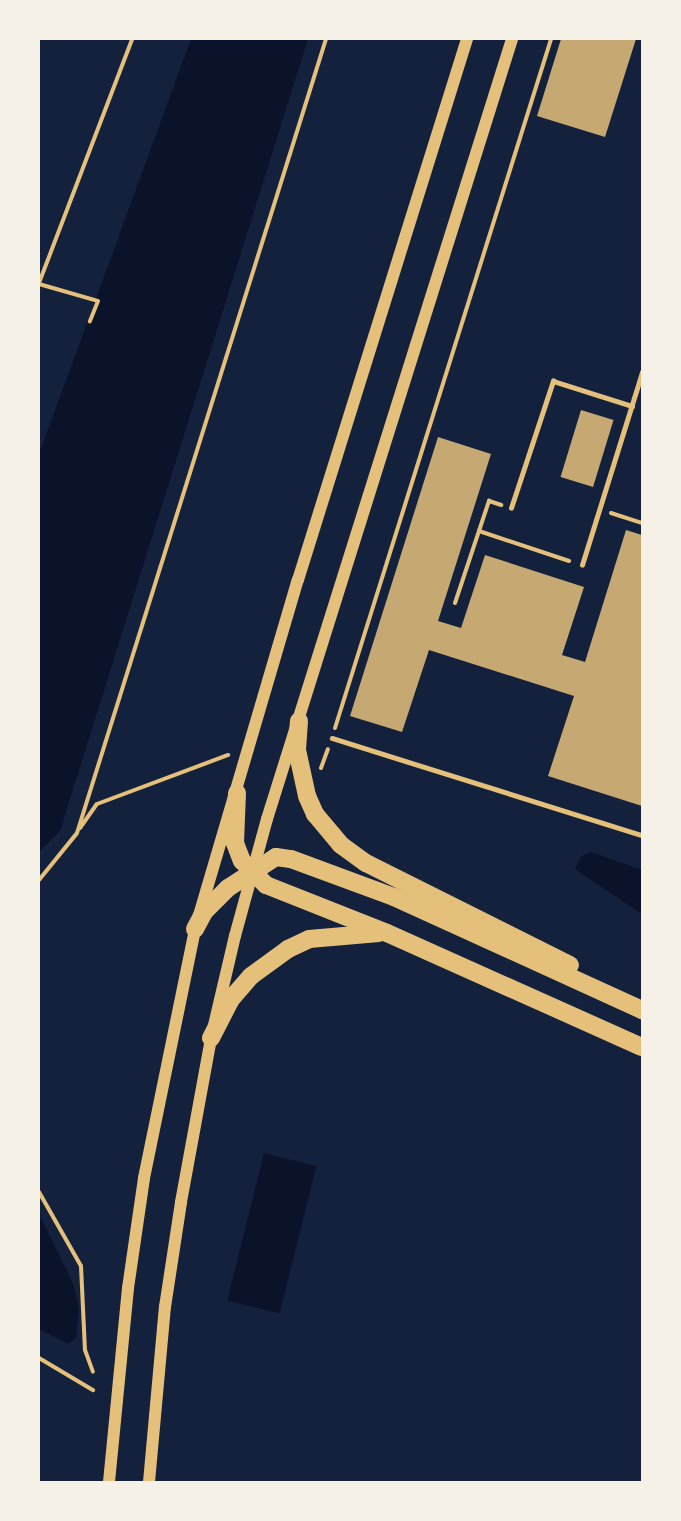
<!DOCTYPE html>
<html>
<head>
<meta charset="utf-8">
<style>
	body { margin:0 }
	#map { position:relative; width:681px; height:1521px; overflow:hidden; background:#14213d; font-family:"Space Grotesk",sans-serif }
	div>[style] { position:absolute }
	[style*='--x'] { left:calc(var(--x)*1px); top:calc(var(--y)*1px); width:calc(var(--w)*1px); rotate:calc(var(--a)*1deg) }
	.water>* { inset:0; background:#0b132b; transform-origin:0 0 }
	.building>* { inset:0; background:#c6a872; transform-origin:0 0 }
	.path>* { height:4px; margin:-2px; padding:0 2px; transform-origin:2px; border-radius:2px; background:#e5c07b }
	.service>* { height:4.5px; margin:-2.25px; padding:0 2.25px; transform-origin:2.25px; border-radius:2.25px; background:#e5c07b }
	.secondary>* { height:12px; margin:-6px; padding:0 6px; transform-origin:6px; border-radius:6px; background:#e5c07b }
	.motorway>* { height:18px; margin:-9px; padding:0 9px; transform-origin:9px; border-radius:9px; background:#e5c07b }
	span { translate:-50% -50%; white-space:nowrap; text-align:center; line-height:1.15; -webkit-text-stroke:4.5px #f6f1e7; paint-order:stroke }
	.frame { position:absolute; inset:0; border:40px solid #f6f1e7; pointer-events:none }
</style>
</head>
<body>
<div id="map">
	<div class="water">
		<div style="clip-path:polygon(191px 39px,308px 39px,60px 831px,39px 852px,39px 454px)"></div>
		<div style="clip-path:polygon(591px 852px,642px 870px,642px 914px,575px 869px,581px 856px)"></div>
		<div style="left:264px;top:1153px;width:54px;height:152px;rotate:14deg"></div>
		<div style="clip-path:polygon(39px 1214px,73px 1283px,79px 1309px,76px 1338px,68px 1344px,39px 1329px)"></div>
	</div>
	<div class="building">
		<div style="clip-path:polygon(561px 39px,636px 39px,605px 137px,537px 116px)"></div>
		<div style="left:581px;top:410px;width:34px;height:70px;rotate:17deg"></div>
		<div style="clip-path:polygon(438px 437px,491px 454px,438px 621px,461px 628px,485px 555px,584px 587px,562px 655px,585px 662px,626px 530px,642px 535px,642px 806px,548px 776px,574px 696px,429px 650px,402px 732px,350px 716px)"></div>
	</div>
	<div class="path">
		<div style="--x:39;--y:283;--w:261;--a:-69.1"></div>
		<div style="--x:39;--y:284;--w:61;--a:16.1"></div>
		<div style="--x:98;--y:301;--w:22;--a:112"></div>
		<div style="--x:611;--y:513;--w:33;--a:18"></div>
		<div style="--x:479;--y:531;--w:95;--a:18.4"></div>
		<div style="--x:455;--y:603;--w:108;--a:-71.6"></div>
		<div style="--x:489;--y:501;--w:13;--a:18"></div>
		<div style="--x:335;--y:728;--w:722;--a:-72.59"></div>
		<div style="--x:321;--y:768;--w:20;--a:-70"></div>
		<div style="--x:80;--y:828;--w:29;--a:-55"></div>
		<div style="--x:97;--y:804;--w:140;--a:-20.5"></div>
		<div style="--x:39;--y:880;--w:60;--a:-51"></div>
		<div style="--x:77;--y:833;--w:832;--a:-72.59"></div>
		<div style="--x:39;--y:1192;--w:85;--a:60.4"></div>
		<div style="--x:81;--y:1266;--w:84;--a:87.3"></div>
		<div style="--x:85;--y:1350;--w:23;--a:70"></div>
		<div style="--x:39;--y:1358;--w:63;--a:30.7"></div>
	</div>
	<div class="service">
		<div style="--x:511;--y:508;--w:134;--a:-71.7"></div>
		<div style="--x:553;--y:381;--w:83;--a:17.6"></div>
		<div style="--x:582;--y:565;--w:202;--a:-72.7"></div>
		<div style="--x:332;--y:738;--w:325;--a:17.4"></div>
	</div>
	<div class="secondary">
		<div style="--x:109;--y:1482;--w:195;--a:-84.4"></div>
		<div style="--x:128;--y:1288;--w:111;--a:-81.7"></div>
		<div style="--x:144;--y:1178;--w:254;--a:-78.4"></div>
		<div style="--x:195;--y:929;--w:364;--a:-73.6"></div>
		<div style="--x:298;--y:580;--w:567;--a:-72.65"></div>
		<div style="--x:149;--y:1482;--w:176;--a:-84.8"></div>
		<div style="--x:165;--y:1307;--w:106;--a:-81.3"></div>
		<div style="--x:181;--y:1202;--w:167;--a:-79.6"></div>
		<div style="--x:211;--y:1038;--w:105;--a:-76.8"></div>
		<div style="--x:235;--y:936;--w:121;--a:-74.7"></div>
		<div style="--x:267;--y:819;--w:818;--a:-72.56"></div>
	</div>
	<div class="motorway">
		<div style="--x:299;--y:721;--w:29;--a:94"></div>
		<div style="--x:297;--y:750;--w:47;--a:77.7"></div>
		<div style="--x:307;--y:796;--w:20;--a:66"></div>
		<div style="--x:315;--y:814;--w:40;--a:50"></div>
		<div style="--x:341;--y:845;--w:31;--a:36"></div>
		<div style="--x:366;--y:863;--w:228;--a:26.6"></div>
		<div style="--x:237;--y:793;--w:50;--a:92.3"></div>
		<div style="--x:235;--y:843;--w:19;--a:69"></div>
		<div style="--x:242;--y:861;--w:34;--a:45"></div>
		<div style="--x:266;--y:885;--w:130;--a:21.6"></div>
		<div style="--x:387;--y:933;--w:279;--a:24.1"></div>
		<div style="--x:195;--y:929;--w:19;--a:-62"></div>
		<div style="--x:204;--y:912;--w:34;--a:-45"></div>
		<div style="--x:228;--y:888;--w:57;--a:-32.9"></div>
		<div style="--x:276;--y:857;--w:15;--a:8"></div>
		<div style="--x:291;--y:859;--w:110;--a:20.3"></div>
		<div style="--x:394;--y:897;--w:273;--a:24.5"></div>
		<div style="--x:211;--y:1038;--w:44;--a:-62.9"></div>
		<div style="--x:231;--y:999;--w:30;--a:-49"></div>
		<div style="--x:251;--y:976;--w:46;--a:-36.1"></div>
		<div style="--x:288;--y:949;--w:23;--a:-25"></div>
		<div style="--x:309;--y:939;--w:70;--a:-4.9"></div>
	</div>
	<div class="frame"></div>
</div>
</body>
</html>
